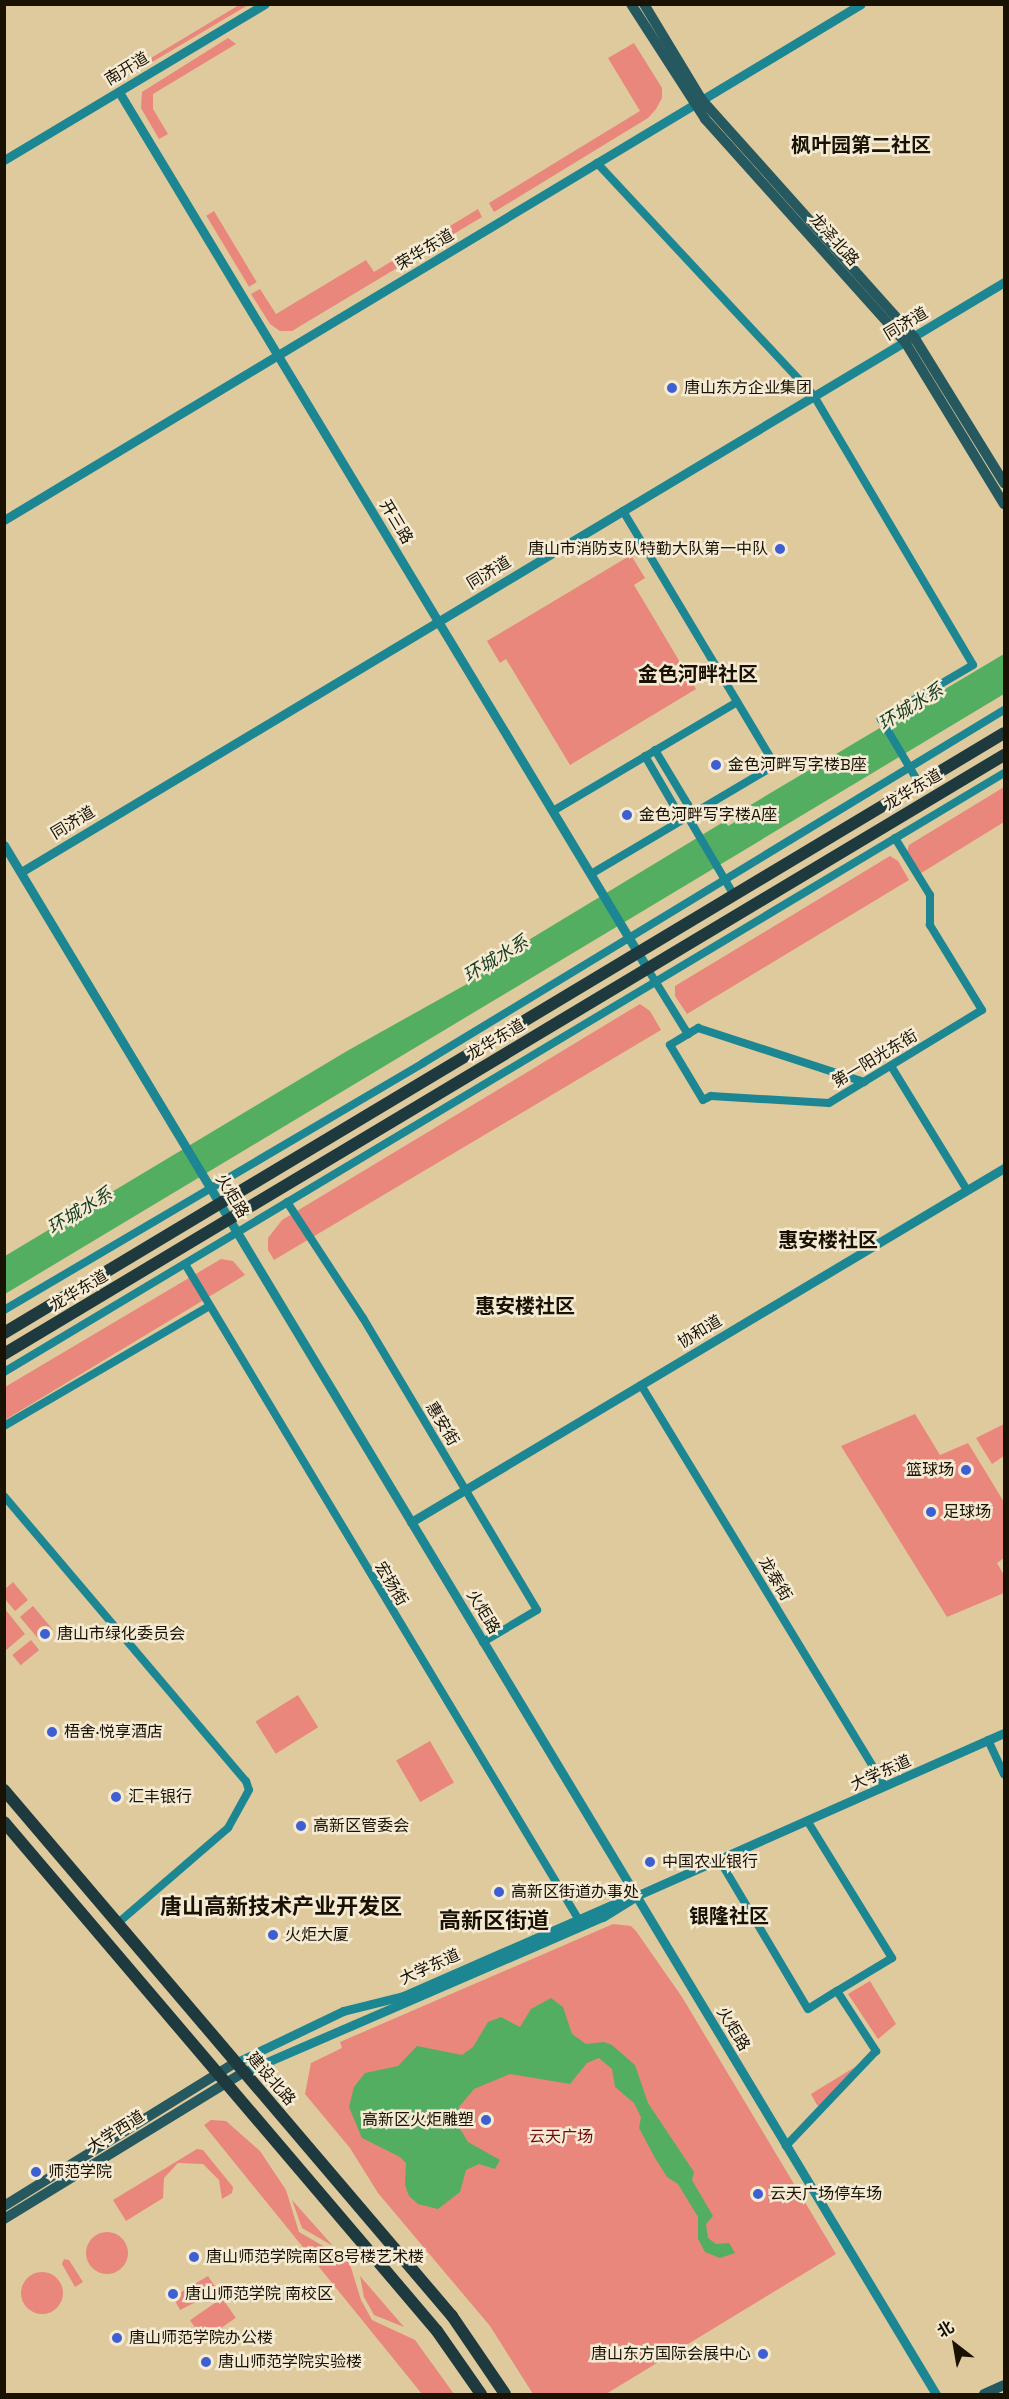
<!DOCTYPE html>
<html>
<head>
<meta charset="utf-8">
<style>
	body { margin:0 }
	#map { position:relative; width:1009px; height:2399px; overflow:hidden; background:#deca9c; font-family:"Space Grotesk","Noto Sans SC",sans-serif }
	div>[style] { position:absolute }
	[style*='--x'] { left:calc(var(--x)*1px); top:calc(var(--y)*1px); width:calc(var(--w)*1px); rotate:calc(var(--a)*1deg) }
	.green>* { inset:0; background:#e9877c; transform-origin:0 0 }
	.round { border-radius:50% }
	.water>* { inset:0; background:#53ae62 }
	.minor>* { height:8px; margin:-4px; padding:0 4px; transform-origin:4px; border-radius:4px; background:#1d8693 }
	.tertiary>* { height:9px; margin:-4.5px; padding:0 4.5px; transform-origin:4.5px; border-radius:4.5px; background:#1d8693 }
	.secondary>* { height:10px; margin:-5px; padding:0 5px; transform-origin:5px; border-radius:5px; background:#26585f }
	.primary>* { height:12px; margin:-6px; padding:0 6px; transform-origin:6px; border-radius:6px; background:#1e3a3e }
	.dots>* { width:16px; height:16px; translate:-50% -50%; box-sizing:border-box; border:3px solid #f5ebd4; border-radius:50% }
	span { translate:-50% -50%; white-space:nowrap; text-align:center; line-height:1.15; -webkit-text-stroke:5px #f5ebd4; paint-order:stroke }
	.street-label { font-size:16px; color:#191203 }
	.poi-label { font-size:16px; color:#191203 }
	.left { translate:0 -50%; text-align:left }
	.right { translate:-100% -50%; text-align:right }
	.park-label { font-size:16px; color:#72080b }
	.water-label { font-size:18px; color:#193e1f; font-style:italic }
	.quarter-label { font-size:20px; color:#191203; font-weight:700 }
	.district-label { font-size:22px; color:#191203; font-weight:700 }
	.frame { position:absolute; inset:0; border:6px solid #191203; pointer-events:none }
	.north { position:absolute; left:925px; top:2315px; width:60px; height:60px; -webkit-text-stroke:4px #f5ebd4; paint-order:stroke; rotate:329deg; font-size:16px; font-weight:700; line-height:24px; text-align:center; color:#191203 }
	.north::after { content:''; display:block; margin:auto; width:21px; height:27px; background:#191203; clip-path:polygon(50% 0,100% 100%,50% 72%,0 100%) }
</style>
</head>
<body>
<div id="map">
	<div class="green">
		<div style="clip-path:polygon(239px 5px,248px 5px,137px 71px,136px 67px)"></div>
		<div style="clip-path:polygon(228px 38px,236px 44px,153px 94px,153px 109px,168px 134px,159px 139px,141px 108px,142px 92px)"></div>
		<div style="clip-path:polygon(634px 43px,662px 88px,662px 98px,656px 109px,648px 118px,494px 212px,489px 203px,640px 111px,608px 58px)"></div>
		<div style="clip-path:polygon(478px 209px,482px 217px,292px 331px,280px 331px,270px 324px,251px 294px,260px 289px,276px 314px,366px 260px,374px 272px)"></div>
		<div style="left:214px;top:211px;width:83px;height:9px;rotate:59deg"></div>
		<div style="clip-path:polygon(631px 555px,645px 578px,634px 585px,696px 689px,570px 765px,506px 659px,500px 663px,487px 641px)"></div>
		<div style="clip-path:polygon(1004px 787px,1004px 822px,918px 875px,906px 855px,909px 845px)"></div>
		<div style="clip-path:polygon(890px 856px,898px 861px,909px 880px,687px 1014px,675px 996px,675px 986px)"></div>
		<div style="clip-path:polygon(640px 1004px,650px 1011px,661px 1030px,274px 1260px,268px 1250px,268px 1238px,282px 1220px)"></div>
		<div style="clip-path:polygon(221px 1259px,233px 1261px,245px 1275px,5px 1420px,5px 1387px)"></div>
		<div style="clip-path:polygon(915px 1414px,940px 1455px,968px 1443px,1004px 1502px,1004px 1558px,997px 1563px,1004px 1575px,1004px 1593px,947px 1617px,841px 1446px)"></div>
		<div style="clip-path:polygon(1004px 1424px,1004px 1456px,992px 1464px,976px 1438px)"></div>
		<div style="clip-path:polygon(13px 1582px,28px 1600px,15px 1611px,5px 1599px,5px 1589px)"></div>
		<div style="left:33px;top:1606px;width:31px;height:17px;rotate:50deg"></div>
		<div style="clip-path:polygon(5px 1609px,25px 1634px,5px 1651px,4px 1651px)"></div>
		<div style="left:31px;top:1640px;width:13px;height:24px;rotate:51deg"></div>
		<div style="left:298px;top:1695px;width:38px;height:50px;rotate:58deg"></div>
		<div style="left:430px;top:1741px;width:48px;height:39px;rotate:60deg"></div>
		<div style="clip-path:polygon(613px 1924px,631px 1926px,636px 1931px,682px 1997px,836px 2254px,606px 2394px,533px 2394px,490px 2326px,378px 2193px,350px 2148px,305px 2094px,311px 2063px,342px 2048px,340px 2042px)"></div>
		<div style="clip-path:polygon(870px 1981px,896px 2024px,878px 2039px,848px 1994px)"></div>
		<div style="clip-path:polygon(873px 2056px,822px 2107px,817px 2105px,811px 2094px)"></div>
		<div style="clip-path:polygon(211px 2120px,226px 2121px,260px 2151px,286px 2190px,299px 2232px,349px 2261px,361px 2300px,372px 2320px,415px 2340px,454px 2394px,422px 2394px,204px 2125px)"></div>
		<div style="clip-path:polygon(197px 2149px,203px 2150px,233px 2187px,232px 2193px,222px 2199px,219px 2180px,203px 2164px,178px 2163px,164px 2178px,163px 2198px,126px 2221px,113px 2200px)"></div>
		<div style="clip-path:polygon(292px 2200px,333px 2246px,302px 2228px)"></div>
		<div class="round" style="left:86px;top:2232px;width:42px;height:42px"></div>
		<div style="clip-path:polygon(64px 2259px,69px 2260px,83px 2282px,75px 2287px,62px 2264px)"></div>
		<div class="round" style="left:21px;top:2272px;width:42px;height:42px"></div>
		<div style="clip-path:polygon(208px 2276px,218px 2291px,180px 2310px,173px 2297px)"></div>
		<div style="clip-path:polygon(360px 2276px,404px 2327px,374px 2315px,364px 2297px)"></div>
		<div style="left:222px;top:2298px;width:24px;height:39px;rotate:55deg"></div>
	</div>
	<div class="water">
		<div style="clip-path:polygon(1004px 654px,1004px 694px,5px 1294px,5px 1256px,347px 1051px,474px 980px,471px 975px,725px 821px,728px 826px,740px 819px,737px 813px)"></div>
		<div style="clip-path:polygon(551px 1998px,563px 2007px,572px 2034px,586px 2044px,604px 2042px,612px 2045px,635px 2065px,648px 2103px,694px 2172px,692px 2180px,713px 2216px,706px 2224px,708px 2238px,716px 2244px,729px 2243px,735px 2253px,720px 2258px,705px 2252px,698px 2239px,698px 2217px,678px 2184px,667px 2177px,655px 2158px,639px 2128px,641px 2117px,634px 2103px,615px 2087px,612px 2069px,599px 2058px,587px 2063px,570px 2084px,510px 2074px,474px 2089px,459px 2107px,457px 2124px,468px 2142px,500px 2160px,495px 2169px,479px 2164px,466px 2170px,460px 2192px,438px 2209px,418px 2204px,409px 2196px,405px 2185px,406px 2163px,400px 2157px,362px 2138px,349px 2107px,354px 2087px,365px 2073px,398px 2066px,417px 2046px,462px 2055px,473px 2047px,488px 2022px,501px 2017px,520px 2027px,531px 2009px)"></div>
	</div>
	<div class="minor">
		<div style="--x:597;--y:163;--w:318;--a:47"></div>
		<div style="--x:814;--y:396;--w:312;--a:59.4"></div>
		<div style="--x:973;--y:665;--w:107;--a:149.6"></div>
		<div style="--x:881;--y:719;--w:77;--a:59.4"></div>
		<div style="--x:655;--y:750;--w:64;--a:59"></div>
		<div style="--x:688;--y:805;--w:12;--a:90"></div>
		<div style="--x:688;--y:817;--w:91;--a:59.5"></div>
		<div style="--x:645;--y:756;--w:64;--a:59.8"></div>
		<div style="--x:677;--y:811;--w:13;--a:29"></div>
		<div style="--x:553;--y:811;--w:214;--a:-30.6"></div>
		<div style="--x:591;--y:874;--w:214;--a:-30.6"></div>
		<div style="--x:775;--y:765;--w:296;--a:-120.9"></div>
		<div style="--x:647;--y:968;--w:78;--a:58.2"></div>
		<div style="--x:688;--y:1034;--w:21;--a:149"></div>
		<div style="--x:670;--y:1045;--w:64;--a:59"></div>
		<div style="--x:703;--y:1100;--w:9;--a:-27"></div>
		<div style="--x:711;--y:1096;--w:118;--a:3.4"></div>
		<div style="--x:829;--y:1103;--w:179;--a:-31.3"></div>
		<div style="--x:982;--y:1010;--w:100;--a:-121.5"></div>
		<div style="--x:930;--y:925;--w:30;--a:-90"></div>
		<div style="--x:930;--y:895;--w:67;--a:-121.6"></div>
		<div style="--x:688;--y:1034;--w:12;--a:-31"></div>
		<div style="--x:698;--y:1028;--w:175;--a:18"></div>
		<div style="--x:891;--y:1066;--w:145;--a:58.5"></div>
		<div style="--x:287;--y:1202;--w:139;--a:56.8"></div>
		<div style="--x:363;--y:1318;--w:340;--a:59.2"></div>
		<div style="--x:537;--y:1610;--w:63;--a:149.3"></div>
		<div style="--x:185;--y:1264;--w:762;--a:59.02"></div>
		<div style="--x:4;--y:1310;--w:486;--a:-30.5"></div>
		<div style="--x:423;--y:1063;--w:680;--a:-31.28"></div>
		<div style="--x:4;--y:1372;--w:1166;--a:-30.92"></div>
		<div style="--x:641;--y:1385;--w:470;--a:58.7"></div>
		<div style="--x:4;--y:1426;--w:238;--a:-30.3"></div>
		<div style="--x:4;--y:1496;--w:374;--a:49.7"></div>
		<div style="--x:246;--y:1781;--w:9;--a:72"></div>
		<div style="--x:249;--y:1790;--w:43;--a:118.9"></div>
		<div style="--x:228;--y:1828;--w:145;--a:139.2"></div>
		<div style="--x:988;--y:1740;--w:38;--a:65"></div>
		<div style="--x:808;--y:1822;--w:160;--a:58.3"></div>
		<div style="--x:892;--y:1958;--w:64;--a:149"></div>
		<div style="--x:720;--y:1861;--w:172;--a:59.3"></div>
		<div style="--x:808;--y:2009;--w:34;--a:-32"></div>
		<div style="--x:837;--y:1991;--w:72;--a:57"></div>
		<div style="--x:876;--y:2051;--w:131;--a:133.5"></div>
	</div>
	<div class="tertiary">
		<div style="--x:119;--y:92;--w:1023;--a:58.92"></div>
		<div style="--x:4;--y:160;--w:304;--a:-30.9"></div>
		<div style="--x:4;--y:520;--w:1000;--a:-31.05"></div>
		<div style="--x:4;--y:845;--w:1808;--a:58.97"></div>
		<div style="--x:21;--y:872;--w:1146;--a:-30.97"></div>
		<div style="--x:411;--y:1522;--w:691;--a:-30.84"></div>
		<div style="--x:235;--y:2063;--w:120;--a:-25.7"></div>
		<div style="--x:343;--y:2011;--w:62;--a:-14"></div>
		<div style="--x:403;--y:1996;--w:242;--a:-23.6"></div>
		<div style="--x:244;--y:2072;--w:391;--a:-23.4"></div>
		<div style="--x:603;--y:1917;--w:39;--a:-32"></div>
		<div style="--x:636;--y:1896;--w:402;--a:-23.9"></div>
	</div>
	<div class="secondary">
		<div style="--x:631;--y:4;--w:137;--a:57.2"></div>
		<div style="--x:705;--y:119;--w:300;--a:48.1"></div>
		<div style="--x:905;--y:342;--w:190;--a:58.6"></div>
		<div style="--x:644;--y:4;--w:112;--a:58.9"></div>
		<div style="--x:702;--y:100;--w:318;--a:48.2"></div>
		<div style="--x:914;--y:337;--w:172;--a:58.3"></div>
		<div style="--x:4;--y:2206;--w:272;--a:-31.8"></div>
		<div style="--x:4;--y:2219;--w:281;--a:-31.5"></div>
		<div style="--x:984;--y:2394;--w:22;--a:-24"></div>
	</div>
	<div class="primary">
		<div style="--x:4;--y:1333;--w:1166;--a:-30.96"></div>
		<div style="--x:4;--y:1354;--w:1166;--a:-30.92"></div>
		<div style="--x:4;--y:1790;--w:691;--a:49.58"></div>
		<div style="--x:452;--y:2316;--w:94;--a:55.8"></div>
		<div style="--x:4;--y:1822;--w:668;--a:49.61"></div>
		<div style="--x:437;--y:2331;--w:77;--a:55.1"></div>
	</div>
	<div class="dots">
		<div style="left:672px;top:388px;background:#3d5fd1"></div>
		<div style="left:780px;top:549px;background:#3d5fd1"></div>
		<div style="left:716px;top:765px;background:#3d5fd1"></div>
		<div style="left:627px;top:815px;background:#3d5fd1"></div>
		<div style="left:966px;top:1470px;background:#3d5fd1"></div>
		<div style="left:931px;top:1512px;background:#3d5fd1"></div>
		<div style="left:45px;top:1634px;background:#3d5fd1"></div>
		<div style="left:52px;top:1732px;background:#3d5fd1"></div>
		<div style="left:116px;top:1797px;background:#3d5fd1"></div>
		<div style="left:301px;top:1826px;background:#3d5fd1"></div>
		<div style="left:650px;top:1862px;background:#3d5fd1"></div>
		<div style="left:499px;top:1892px;background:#3d5fd1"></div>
		<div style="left:273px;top:1935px;background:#3d5fd1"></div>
		<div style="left:486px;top:2120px;background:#3d5fd1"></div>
		<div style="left:36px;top:2172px;background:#3d5fd1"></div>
		<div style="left:758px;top:2194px;background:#3d5fd1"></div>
		<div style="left:194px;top:2257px;background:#3d5fd1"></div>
		<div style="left:173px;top:2294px;background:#3d5fd1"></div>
		<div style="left:117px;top:2338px;background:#3d5fd1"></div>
		<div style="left:763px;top:2354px;background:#3d5fd1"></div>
		<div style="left:206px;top:2362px;background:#3d5fd1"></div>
	</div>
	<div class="street-label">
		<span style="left:127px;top:69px;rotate:-31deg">南开道</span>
		<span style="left:834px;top:240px;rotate:48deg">龙泽北路</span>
		<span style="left:425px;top:250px;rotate:-31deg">荣华东道</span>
		<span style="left:906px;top:324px;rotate:-31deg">同济道</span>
		<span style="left:396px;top:522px;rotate:59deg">开三路</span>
		<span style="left:489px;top:573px;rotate:-31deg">同济道</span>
		<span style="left:913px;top:790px;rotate:-31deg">龙华东道</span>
		<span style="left:73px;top:823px;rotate:-31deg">同济道</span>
		<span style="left:496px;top:1040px;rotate:-31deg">龙华东道</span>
		<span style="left:875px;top:1059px;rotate:-31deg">第一阳光东街</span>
		<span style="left:232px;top:1196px;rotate:59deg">火炬路</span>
		<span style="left:79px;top:1291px;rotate:-31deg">龙华东道</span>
		<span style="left:700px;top:1332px;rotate:-31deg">协和道</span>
		<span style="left:442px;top:1424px;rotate:59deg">惠安街</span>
		<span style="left:775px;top:1579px;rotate:59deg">龙泰街</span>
		<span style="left:391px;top:1584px;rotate:59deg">宏扬街</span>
		<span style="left:483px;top:1612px;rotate:59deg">火炬路</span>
		<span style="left:881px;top:1773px;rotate:-24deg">大学东道</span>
		<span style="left:430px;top:1967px;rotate:-24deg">大学东道</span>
		<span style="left:733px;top:2029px;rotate:59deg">火炬路</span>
		<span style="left:271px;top:2079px;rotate:49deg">建设北路</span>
		<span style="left:116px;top:2132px;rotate:-32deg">大学西道</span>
	</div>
	<div class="poi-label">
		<span class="left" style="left:684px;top:388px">唐山东方企业集团</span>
		<span class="right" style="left:768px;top:549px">唐山市消防支队特勤大队第一中队</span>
		<span class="left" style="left:728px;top:765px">金色河畔写字楼B座</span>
		<span class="left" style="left:639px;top:815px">金色河畔写字楼A座</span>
		<span class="right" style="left:954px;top:1470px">篮球场</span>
		<span class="left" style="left:943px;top:1512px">足球场</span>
		<span class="left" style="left:57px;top:1634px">唐山市绿化委员会</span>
		<span class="left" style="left:64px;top:1732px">梧舍·悦享酒店</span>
		<span class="left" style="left:128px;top:1797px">汇丰银行</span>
		<span class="left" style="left:313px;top:1826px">高新区管委会</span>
		<span class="left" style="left:662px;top:1862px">中国农业银行</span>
		<span class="left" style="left:511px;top:1892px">高新区街道办事处</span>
		<span class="left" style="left:285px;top:1935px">火炬大厦</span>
		<span class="right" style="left:474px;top:2120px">高新区火炬雕塑</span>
		<span class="left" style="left:48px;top:2172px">师范学院</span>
		<span class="left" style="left:770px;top:2194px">云天广场停车场</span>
		<span class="left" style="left:206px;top:2257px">唐山师范学院南区8号楼艺术楼</span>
		<span class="left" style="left:185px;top:2294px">唐山师范学院 南校区</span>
		<span class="left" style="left:129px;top:2338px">唐山师范学院办公楼</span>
		<span class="right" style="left:751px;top:2354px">唐山东方国际会展中心</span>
		<span class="left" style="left:218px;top:2362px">唐山师范学院实验楼</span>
	</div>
	<div class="park-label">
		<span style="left:561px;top:2137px">云天广场</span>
	</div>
	<div class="water-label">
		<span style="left:911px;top:707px;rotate:-31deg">环城水系</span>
		<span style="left:496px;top:959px;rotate:-31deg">环城水系</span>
		<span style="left:80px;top:1211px;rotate:-31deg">环城水系</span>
	</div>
	<div class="quarter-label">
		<span style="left:861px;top:145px">枫叶园第二社区</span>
		<span style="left:698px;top:674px">金色河畔社区</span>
		<span style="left:828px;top:1240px">惠安楼社区</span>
		<span style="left:525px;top:1306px">惠安楼社区</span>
		<span style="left:729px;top:1916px">银隆社区</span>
	</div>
	<div class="district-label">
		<span style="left:281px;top:1907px">唐山高新技术产业开发区</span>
		<span style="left:494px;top:1921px">高新区街道</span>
	</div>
	<div class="frame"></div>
	<div class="north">北</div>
</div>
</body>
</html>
